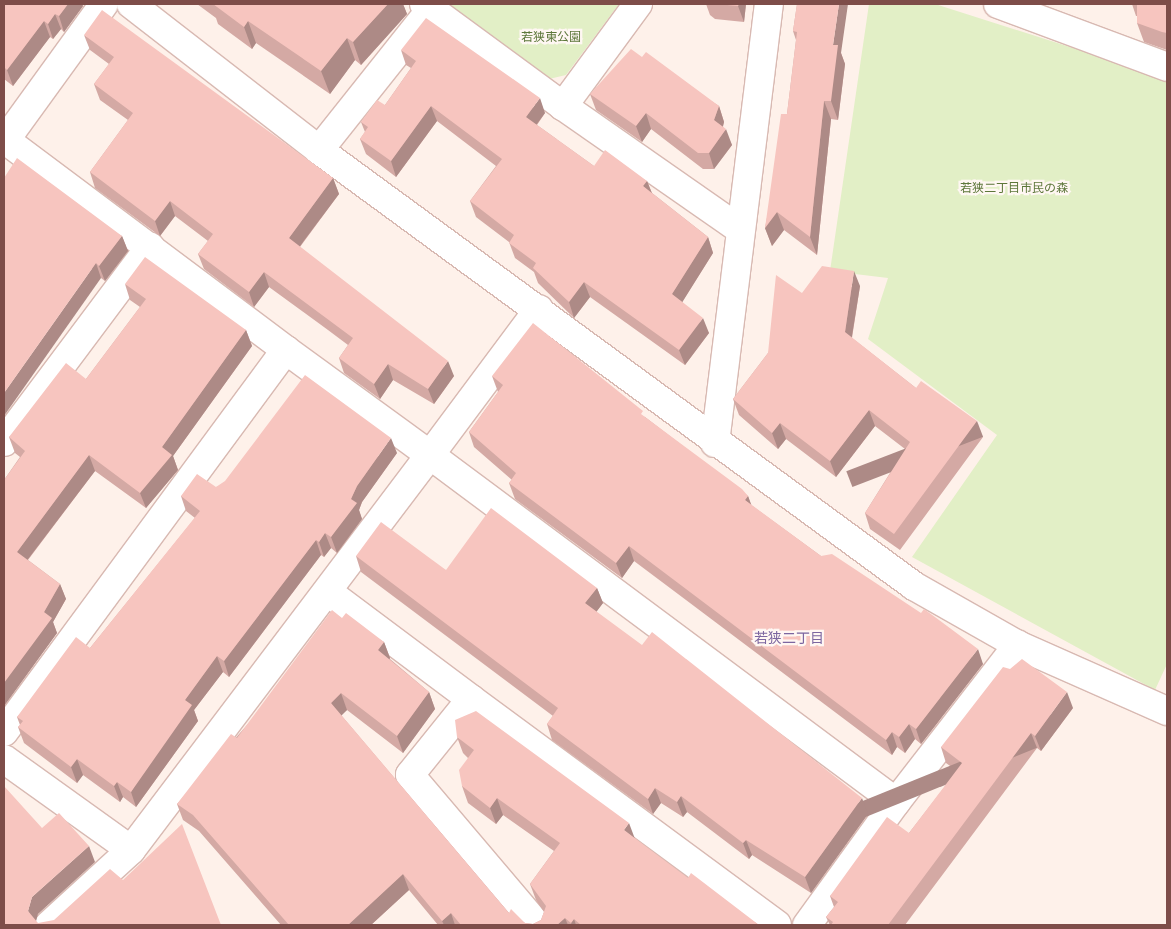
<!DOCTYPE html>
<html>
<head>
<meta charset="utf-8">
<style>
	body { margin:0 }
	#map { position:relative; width:1171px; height:929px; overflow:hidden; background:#fef1ea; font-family:Arial,"Noto Sans JP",sans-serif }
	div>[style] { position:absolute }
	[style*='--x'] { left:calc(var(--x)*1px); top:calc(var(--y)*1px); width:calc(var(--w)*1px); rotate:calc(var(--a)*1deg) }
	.green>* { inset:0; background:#e2efc6 }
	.roads { filter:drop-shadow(1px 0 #d8b9b2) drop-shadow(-1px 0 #d8b9b2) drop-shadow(0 1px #d8b9b2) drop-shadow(0 -1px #d8b9b2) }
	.minor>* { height:28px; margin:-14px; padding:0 14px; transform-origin:14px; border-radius:14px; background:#fff }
	.wall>* { inset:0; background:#d4a9a4 }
	.shaded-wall>* { inset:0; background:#ad8a86; transform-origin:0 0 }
	.building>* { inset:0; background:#f7c5bf }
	span { translate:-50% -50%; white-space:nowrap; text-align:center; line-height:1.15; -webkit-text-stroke:4.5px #fff7f3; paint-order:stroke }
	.park-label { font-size:12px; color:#5d773a }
	.neighbourhood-label { font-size:14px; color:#7c66a0 }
	.frame { position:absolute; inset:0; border:5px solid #7e4d49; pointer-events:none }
</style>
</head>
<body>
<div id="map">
	<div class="green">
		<div style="clip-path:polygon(448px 4px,619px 4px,566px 75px,549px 79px)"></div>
		<div style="clip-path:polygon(869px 4px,935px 4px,1167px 78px,1167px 664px,1155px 690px,912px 557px,997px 435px,868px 339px,888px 278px,830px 271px)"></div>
	</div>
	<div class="roads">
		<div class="minor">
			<div style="--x:131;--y:4;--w:238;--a:37.8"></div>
			<div style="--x:319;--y:150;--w:738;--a:36.23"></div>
			<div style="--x:914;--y:586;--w:120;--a:29.6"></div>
			<div style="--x:1018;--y:645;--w:163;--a:23.9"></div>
			<div style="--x:424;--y:4;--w:172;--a:36.3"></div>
			<div style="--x:638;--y:4;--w:127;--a:126.3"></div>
			<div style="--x:563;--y:106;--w:213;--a:34.9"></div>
			<div style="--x:998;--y:4;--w:180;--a:20.4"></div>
			<div style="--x:4;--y:139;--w:352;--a:36.8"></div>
			<div style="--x:4;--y:142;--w:170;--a:-54.1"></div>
			<div style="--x:319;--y:150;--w:180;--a:-51.5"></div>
			<div style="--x:4;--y:442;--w:244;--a:-53.2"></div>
			<div style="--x:715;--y:443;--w:442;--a:-83"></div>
			<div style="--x:328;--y:592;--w:179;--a:36.8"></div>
			<div style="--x:471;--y:699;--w:97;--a:128.8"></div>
			<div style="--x:410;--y:775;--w:197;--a:49.7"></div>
			<div style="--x:471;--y:699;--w:380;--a:36.4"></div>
			<div style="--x:4;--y:732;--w:475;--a:-53.6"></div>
			<div style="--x:286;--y:350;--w:178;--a:36.1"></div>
			<div style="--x:430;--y:455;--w:182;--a:-53.3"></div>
			<div style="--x:4;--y:759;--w:156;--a:35.6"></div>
			<div style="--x:49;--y:925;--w:111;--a:-42.4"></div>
			<div style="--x:131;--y:850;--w:495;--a:-52.9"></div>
			<div style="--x:430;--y:455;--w:581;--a:36.67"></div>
			<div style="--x:896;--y:802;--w:199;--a:-52.2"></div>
			<div style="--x:807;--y:925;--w:152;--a:-54.1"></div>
		</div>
	</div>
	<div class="wall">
		<div style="clip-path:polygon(4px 4px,82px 4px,83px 6px,64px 32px,61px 29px,53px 39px,50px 37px,13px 86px,4px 79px)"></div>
		<div style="clip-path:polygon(197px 4px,403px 4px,407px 14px,361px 65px,355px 60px,330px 94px,256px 43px,252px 49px,218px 24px,216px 18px)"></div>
		<div style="clip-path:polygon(706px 4px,746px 4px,744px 22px,715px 19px,710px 15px)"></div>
		<div style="clip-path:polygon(797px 4px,841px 53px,845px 64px,838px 120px,831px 119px,817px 255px,784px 230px,772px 246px,765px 228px,787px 114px,796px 40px,793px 31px)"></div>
		<div style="clip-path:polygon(1132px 4px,1167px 4px,1167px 50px,1144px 42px,1137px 23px,1137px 16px,1136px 16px)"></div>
		<div style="clip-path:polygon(84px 35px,333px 178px,339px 194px,300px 247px,454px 376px,434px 404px,393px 380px,380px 399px,344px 373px,339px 358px,348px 345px,328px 330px,269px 287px,254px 307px,204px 269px,198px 254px,208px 241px,175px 216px,160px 236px,95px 188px,90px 172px,128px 120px,100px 100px,94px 84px,109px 64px,90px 50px)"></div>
		<div style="clip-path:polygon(401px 50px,545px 113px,537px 125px,594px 166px,647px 181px,652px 193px,708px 237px,713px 253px,682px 302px,709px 333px,685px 365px,590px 297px,574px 318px,538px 283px,534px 272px,515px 258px,509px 242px,476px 217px,470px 201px,496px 166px,437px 121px,396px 177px,366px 154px,360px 139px,365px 132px,361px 122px,385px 105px,411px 68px,406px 65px)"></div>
		<div style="clip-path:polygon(642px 57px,719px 106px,724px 122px,723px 127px,732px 145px,714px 169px,703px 169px,651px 129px,642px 142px,596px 110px,590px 94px)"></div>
		<div style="clip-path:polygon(4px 178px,122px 236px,128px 251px,105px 281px,101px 278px)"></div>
		<div style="clip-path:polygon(125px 284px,246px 330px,252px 346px,173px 456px,178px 470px,146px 508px,95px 471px,28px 560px,60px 584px,66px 599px,53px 622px,57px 633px,4px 706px,4px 480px,20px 457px,15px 453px,9px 437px,86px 379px,140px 307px,130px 300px)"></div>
		<div style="clip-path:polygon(860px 286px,852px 338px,916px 388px,983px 437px,900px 550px,870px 529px,865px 513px,905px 449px,875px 426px,836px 477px,786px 439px,778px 449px,739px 415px,733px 399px,768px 353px,802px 293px)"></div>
		<div style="clip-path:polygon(492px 376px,645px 417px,748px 496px,751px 505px,821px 556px,983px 664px,921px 744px,915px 739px,905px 753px,897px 747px,892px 755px,634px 561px,622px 578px,515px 499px,509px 483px,512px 480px,474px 447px,469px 432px,498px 392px)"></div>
		<div style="clip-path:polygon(397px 453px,362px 502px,359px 510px,362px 519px,337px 553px,331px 548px,324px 557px,321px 555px,229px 677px,223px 672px,194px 710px,198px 721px,136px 807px,123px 797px,120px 802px,83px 775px,77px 783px,24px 743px,18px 727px,20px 725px,17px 717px,90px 648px,195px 518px,186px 511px,181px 496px,216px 487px)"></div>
		<div style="clip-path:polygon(356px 556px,446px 570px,597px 588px,603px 603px,596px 612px,868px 814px,811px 893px,752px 855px,749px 859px,687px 812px,683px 817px,661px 803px,653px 814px,552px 740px,547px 724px,553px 716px,361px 572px)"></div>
		<div style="clip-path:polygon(342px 618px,384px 642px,390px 658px,390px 659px,429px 692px,435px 709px,403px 753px,347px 710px,341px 715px,509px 913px,525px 923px,533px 924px,541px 920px,544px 912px,536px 900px,530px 884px,554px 851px,503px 815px,496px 824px,468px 803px,462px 786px,468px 758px,463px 753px,457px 737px,634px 838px,688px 878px,759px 925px,438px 925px,409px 890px,371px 925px,281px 925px,199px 831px,183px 820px,177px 804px)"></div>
		<div style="clip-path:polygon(1073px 708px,1041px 751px,1037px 748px,905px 925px,830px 925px,826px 917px,834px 907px,830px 896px,909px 833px,957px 771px,946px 763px,941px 747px)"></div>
	</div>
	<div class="shaded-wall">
		<div style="clip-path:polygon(68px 4px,82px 4px,83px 6px,64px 32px,59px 16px)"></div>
		<div style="clip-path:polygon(388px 4px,403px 4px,407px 14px,361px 65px,353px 42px)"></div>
		<div style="clip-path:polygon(739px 4px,746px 4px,744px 22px,738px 6px)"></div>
		<div style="clip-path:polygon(839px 4px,848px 4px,841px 53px,845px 64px,838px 120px,831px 101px,833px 45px)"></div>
		<div style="clip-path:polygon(55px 14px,61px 29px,53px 39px,48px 24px)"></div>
		<div style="clip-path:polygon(44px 21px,50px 37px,13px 86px,7px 70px)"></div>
		<div style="clip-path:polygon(248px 21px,256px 43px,252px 49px,244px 27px)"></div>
		<div style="clip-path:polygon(347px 38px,355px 60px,330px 94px,321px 71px)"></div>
		<div style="clip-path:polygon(540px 98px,545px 113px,531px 132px,526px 117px)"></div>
		<div style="clip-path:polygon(824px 101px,831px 119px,817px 255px,810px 237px)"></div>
		<div style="clip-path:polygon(431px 106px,437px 121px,396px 177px,391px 161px)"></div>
		<div style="clip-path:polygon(719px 106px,724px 122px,720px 136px,714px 120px)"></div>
		<div style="clip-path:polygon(646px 113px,651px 129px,642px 142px,636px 126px)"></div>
		<div style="clip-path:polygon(726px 129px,732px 145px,714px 169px,709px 153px)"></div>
		<div style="clip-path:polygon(333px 178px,339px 194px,294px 254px,289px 238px)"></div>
		<div style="clip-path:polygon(647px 181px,653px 196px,643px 186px)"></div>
		<div style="clip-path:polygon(170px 201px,175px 216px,160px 236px,155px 221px)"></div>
		<div style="clip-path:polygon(777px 212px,784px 230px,772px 246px,765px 228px)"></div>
		<div style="clip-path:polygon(122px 236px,128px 251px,105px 281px,99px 266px)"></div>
		<div style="clip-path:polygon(708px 237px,713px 253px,678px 309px,672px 294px)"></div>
		<div style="clip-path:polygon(96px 263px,101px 278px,4px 416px,4px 393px)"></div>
		<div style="clip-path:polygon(854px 271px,860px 286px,850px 348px,845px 332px)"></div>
		<div style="clip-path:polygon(264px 272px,269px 287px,254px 307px,249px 292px)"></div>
		<div style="clip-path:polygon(584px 282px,590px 297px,574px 318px,569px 302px)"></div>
		<div style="clip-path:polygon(703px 318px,709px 333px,685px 365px,679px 350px)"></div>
		<div style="clip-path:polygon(246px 330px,252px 346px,173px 456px,178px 470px,146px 508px,140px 493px,162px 447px)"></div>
		<div style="clip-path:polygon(448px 361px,454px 376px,434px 404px,428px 389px)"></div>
		<div style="clip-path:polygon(388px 364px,393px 380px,380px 399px,374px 384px)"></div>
		<div style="clip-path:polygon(869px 410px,875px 426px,836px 477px,830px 461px)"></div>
		<div style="left:977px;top:421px;width:17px;height:140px;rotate:69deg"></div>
		<div style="clip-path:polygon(780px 423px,786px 439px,778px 449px,772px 433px)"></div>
		<div style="clip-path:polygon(391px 438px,397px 453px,362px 502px,359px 510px,362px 519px,337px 553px,331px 537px,351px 499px,357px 486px)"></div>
		<div style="clip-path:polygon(89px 455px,95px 471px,22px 567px,17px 552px)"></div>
		<div style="clip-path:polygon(748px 496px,754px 512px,745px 500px)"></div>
		<div style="clip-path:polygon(325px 533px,331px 548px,324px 557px,319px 542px)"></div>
		<div style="clip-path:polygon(316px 540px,321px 555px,229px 677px,224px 661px)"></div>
		<div style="clip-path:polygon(629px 546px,634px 561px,622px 578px,616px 563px)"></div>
		<div style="clip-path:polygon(60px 584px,66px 599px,53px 622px,57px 633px,4px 706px,4px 683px)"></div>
		<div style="clip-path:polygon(597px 588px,603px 603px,591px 619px,585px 603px)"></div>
		<div style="clip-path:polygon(384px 642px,390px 658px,384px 666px,378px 650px)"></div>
		<div style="clip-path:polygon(978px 649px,983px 664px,921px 744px,916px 729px)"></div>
		<div style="clip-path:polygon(217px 656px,223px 672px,194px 710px,198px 721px,136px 807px,131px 792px,185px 700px)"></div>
		<div style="clip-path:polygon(429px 692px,435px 709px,403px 753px,397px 736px)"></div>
		<div style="clip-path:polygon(1067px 692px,1073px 708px,1041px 751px,1035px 736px)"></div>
		<div style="clip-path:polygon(341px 693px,347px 710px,337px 720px,331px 703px)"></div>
		<div style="clip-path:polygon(909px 724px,915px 739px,905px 753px,899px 737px)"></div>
		<div style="clip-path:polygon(892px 732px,897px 747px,892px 755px,886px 740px)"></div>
		<div style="left:1031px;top:733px;width:16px;height:239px;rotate:68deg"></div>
		<div style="clip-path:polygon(77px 759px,83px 775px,77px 783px,71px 767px)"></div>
		<div style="clip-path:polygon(117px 782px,123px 797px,120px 802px,114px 786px)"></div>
		<div style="clip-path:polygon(655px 788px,661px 803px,653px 814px,648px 799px)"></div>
		<div style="clip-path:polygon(681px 796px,687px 812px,683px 817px,677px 802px)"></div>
		<div style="clip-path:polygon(497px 798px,503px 815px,496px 824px,490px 808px)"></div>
		<div style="clip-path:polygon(862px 798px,868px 814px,811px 893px,805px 877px)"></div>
		<div style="clip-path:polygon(629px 823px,635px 839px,624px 830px)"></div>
		<div style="clip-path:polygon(746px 840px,752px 855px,749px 859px,743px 843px)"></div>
		<div style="clip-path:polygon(89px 846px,95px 862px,38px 914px,35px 925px,28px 911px,32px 897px)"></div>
		<div style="clip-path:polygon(403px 874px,409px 890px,371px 925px,348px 925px)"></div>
		<div style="clip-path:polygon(451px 913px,455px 925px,444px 925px,442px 921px)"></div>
		<div style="clip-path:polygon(565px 918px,568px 925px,557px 925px)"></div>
		<div style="clip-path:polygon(574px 919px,576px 925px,572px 925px,571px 923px)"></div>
	</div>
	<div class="building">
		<div style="clip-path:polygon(4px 4px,68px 4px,59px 16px,55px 14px,48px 24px,44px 21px,7px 70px,4px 67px)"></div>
		<div style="clip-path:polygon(213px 4px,388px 4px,353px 42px,347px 38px,321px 71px,248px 21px,244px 27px)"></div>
		<div style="clip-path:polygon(716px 4px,739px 4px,738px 6px)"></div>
		<div style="clip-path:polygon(797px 4px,839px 4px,833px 45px,838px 45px,831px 101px,824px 101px,810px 237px,777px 212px,765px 228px,781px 114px,787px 114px,797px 32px,793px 31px)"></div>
		<div style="clip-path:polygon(1137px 4px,1167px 4px,1167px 33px,1162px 32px,1137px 23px)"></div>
		<div style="clip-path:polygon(102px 10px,333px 178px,289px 238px,448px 361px,428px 389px,388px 364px,374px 384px,339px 358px,353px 338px,322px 315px,264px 272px,249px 292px,198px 254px,213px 234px,170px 201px,155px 221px,90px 172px,133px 113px,94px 84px,114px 57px,84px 35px)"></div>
		<div style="clip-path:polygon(426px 18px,540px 98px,526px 117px,594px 166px,605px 150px,647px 181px,643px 186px,708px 237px,672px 294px,703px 318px,679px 350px,584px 282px,569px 302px,533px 268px,536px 263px,509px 243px,514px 235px,470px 201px,502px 159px,431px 106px,391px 161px,360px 139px,368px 127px,361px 122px,377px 100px,385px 105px,416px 61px,401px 50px)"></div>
		<div style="clip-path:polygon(631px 49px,642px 57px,646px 52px,719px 106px,714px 120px,726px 129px,709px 153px,698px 153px,646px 113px,636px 126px,590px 94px)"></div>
		<div style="clip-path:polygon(17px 158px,122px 236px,99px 266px,96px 263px,4px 393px,4px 178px)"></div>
		<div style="clip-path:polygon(145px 257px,246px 330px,162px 447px,172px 455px,140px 493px,89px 455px,17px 552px,60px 584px,44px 612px,52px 618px,4px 683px,4px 480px,25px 451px,9px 437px,66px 363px,86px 379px,146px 299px,125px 284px)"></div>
		<div style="clip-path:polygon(822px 266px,854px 271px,845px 332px,916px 388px,921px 381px,977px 421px,894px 534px,865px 513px,910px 442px,869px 410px,830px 461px,780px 423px,772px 433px,733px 399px,768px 353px,776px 275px,802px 293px)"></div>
		<div style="clip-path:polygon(533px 323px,643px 411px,641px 414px,742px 489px,748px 496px,745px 500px,821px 556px,832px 554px,921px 613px,924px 609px,978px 649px,916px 729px,909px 724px,899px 737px,892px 732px,886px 740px,629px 546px,616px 563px,509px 483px,516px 473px,469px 432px,503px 385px,492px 376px)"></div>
		<div style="clip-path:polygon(305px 375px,391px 438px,357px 486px,351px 499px,357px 503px,331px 537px,325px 533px,319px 542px,316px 540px,224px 661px,217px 656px,185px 700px,192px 705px,131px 792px,117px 782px,114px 786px,77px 759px,71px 767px,18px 727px,23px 721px,17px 717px,76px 637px,90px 648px,200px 511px,181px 496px,197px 474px,216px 487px,225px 481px)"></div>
		<div style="clip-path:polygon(491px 508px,597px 588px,585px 603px,642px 645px,652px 632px,862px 798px,805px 877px,746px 840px,743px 843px,681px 796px,677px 802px,655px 788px,648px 799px,547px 724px,558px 708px,356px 556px,381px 522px,446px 570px)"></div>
		<div style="clip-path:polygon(332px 610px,342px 618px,346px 613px,384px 642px,378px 650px,429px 692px,397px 736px,341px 693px,331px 703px,509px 913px,511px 909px,525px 923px,533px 924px,541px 920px,546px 906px,530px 884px,560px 843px,497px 798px,490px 808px,462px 786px,459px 770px,474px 750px,457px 737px,455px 720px,476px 711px,629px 823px,624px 830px,688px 878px,691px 873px,759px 925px,581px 925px,574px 919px,571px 923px,565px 918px,557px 925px,461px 925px,451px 913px,442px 921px,403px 874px,348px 925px,289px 925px,193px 815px,177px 804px,231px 734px,237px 738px)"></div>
		<div style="clip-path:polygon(1022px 659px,1067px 692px,1035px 736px,1031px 733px,888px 925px,831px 925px,833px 922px,826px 917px,838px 902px,830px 896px,887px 817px,909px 833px,962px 763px,941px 747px,1003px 667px,1010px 669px)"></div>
		<div style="clip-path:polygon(4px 786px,42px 828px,59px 813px,89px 846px,32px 897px,28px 911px,38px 923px,54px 920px,110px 869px,123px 880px,182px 824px,221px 925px,4px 925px)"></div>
	</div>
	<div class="park-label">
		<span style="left:551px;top:38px">若狭東公園</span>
		<span style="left:1014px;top:189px">若狭二丁目市民の森</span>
	</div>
	<div class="neighbourhood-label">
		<span style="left:789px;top:638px">若狭二丁目</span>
	</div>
	<div class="frame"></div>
</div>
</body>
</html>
